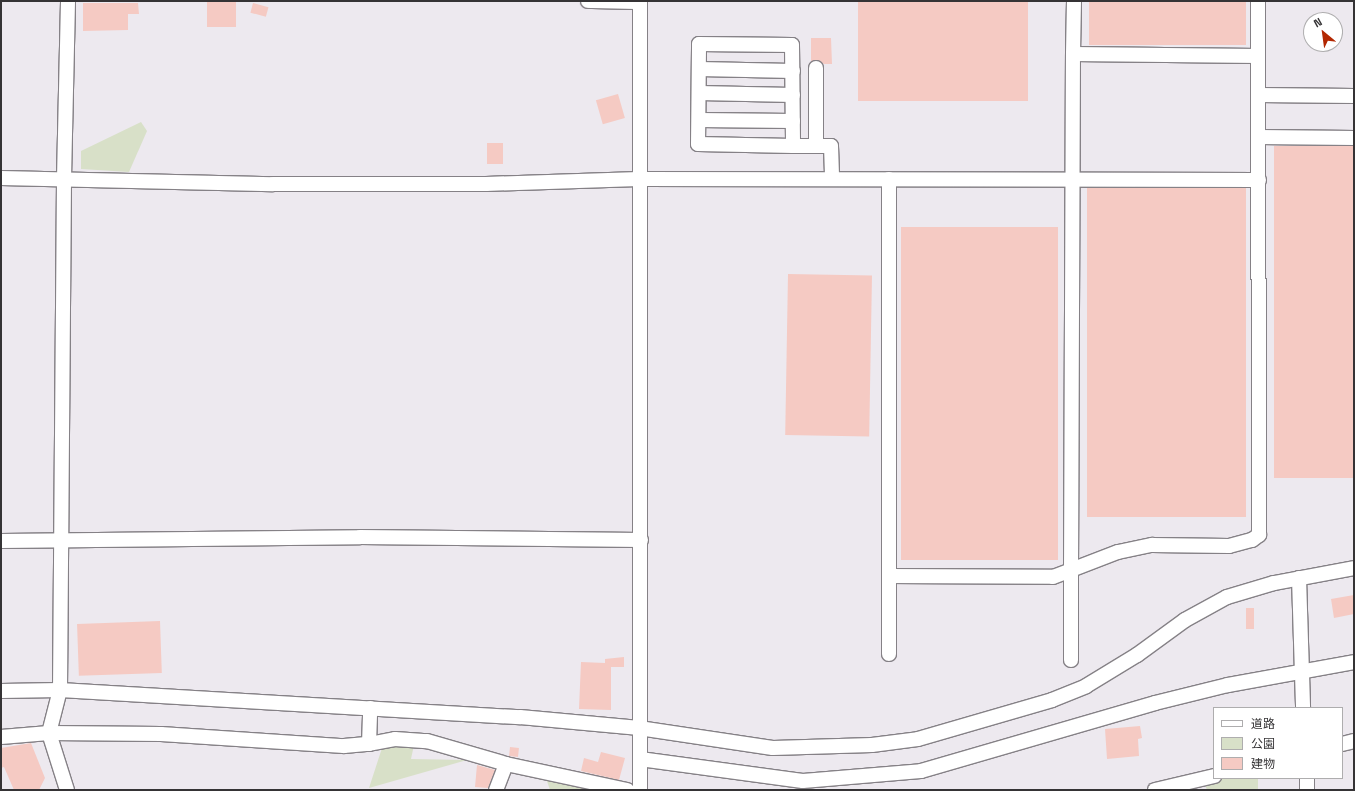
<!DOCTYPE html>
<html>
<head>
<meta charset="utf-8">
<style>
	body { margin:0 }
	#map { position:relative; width:1355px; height:791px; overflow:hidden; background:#ede9ef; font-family:"Space Grotesk","Noto Sans JP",sans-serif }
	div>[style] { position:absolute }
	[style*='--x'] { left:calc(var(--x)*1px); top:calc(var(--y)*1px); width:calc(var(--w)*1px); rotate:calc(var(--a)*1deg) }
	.green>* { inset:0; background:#d8e0c8 }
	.building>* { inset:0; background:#f5cac3; transform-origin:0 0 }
	.roads { filter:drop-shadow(1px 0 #858186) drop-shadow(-1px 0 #858186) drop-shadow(0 1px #858186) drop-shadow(0 -1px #858186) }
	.minor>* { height:14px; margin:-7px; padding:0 7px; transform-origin:7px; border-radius:7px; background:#fff }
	span { translate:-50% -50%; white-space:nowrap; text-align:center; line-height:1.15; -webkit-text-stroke:3px #fff; paint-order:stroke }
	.frame { position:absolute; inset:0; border:2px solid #353335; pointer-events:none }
	.legend { position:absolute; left:1213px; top:707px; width:130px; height:72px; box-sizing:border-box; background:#fff; border:1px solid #aeadae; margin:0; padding:5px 7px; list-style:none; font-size:12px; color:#353335 }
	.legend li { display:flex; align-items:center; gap:8px; height:20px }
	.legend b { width:20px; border:1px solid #aeadae }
	.north { position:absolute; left:1303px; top:12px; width:40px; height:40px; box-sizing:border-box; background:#fff; border:1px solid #aeadae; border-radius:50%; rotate:331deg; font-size:11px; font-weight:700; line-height:16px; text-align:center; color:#353335 }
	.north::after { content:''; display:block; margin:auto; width:14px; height:18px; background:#b32802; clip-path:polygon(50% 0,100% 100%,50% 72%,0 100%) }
</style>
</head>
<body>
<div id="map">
	<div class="green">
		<div style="clip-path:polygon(141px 122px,147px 131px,129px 172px,81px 169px,81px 151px)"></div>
		<div style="clip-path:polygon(414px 745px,411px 759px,467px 760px,369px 788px,382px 748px)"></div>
		<div style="clip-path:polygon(546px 778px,603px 790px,550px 790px)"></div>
		<div style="clip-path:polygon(1220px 778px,1258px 778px,1258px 790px,1207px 790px,1204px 782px)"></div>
	</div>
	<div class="building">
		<div style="left:207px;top:1px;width:29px;height:26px"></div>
		<div style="left:858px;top:1px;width:170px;height:100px"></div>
		<div style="left:1089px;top:1px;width:157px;height:44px"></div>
		<div style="clip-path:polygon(83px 3px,138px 3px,139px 14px,128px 14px,128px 30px,83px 31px)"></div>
		<div style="left:253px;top:3px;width:16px;height:10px;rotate:15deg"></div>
		<div style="clip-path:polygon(811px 38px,831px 38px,832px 64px,824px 64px,816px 60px,811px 61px)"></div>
		<div style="left:618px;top:94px;width:25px;height:23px;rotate:74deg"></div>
		<div style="left:487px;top:143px;width:16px;height:21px"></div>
		<div style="left:1274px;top:146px;width:80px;height:332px"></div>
		<div style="left:1087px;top:188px;width:159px;height:329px"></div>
		<div style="left:901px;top:227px;width:157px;height:333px"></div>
		<div style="left:788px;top:274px;width:84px;height:161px;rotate:1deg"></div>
		<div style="clip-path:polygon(1354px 595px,1354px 614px,1334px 618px,1331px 599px)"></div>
		<div style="left:1246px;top:608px;width:8px;height:21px"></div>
		<div style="left:160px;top:621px;width:52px;height:83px;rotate:88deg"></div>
		<div style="clip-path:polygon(624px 657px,624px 667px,611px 667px,611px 710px,579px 709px,581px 662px,605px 663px,605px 659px)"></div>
		<div style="clip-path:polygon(1140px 726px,1142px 738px,1138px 739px,1139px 756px,1107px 759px,1105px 729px)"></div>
		<div style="clip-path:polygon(31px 743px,45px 778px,39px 790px,14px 790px,4px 767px,1px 768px,1px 748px)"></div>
		<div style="left:510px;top:747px;width:9px;height:9px;rotate:6deg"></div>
		<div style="clip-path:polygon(601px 752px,625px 758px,619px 780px,581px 771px,584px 758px,598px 762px)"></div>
		<div style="clip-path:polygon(477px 765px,495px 770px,488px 788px,475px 787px)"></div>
	</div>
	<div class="roads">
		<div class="minor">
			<div style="--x:588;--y:1;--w:52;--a:1.1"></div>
			<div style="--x:640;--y:1;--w:789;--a:90"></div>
			<div style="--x:1074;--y:1;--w:53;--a:91.1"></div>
			<div style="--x:1073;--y:54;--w:185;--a:0.6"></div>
			<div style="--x:816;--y:68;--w:78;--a:90"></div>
			<div style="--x:699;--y:69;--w:94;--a:1.2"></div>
			<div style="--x:699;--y:93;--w:94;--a:1.2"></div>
			<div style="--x:1259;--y:95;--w:95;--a:0.6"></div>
			<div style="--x:699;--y:120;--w:94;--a:0.6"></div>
			<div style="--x:1259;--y:137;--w:95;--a:0.6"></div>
			<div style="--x:793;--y:146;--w:95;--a:-178.8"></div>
			<div style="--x:698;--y:144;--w:100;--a:-89.4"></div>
			<div style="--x:699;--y:44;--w:93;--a:0.6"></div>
			<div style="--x:792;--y:45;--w:101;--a:89.4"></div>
			<div style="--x:793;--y:146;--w:38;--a:0"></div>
			<div style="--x:831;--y:146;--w:33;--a:88"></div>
			<div style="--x:1;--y:178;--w:272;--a:1.3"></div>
			<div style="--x:273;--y:184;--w:213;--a:0"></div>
			<div style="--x:486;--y:184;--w:153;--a:-1.9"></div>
			<div style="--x:639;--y:179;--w:620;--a:0.09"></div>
			<div style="--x:889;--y:179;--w:397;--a:90"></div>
			<div style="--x:889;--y:576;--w:164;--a:0.3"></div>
			<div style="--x:1053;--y:577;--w:19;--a:-21"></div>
			<div style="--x:1071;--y:570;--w:516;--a:-89.78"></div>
			<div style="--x:1;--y:541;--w:359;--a:-0.6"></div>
			<div style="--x:360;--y:537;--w:281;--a:0.6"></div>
			<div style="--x:889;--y:576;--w:78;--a:90"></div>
			<div style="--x:1299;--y:578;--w:130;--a:88.2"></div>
			<div style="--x:1071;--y:660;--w:90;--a:-90"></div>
			<div style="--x:1071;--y:570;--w:50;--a:-21"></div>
			<div style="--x:1118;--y:552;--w:35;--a:-12"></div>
			<div style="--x:1152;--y:545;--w:77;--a:0.7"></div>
			<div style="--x:1229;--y:546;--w:24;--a:-15"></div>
			<div style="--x:1252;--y:540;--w:9;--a:-36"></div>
			<div style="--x:1259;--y:535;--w:534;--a:-90.11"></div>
			<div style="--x:1;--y:691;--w:59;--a:-1"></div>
			<div style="--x:60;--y:690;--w:461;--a:3.4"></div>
			<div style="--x:520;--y:717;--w:120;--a:5.3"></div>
			<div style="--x:639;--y:728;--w:135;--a:8.5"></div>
			<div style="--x:773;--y:748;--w:99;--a:-1.7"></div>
			<div style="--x:872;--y:745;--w:46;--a:-7.4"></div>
			<div style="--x:918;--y:739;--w:140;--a:-16.2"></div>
			<div style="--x:1052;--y:700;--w:37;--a:-22"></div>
			<div style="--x:1086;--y:686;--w:60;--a:-31.3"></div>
			<div style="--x:1137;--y:655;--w:59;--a:-36.1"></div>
			<div style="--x:1185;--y:620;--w:48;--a:-28.7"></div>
			<div style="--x:1227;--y:597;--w:49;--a:-16.6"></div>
			<div style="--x:1274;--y:583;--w:81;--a:-10.6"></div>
			<div style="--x:1;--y:737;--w:48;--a:-4.8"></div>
			<div style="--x:49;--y:733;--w:112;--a:0.5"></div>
			<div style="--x:161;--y:734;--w:183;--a:3.8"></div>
			<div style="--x:344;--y:746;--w:25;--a:-5"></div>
			<div style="--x:369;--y:744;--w:36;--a:-88"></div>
			<div style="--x:369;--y:744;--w:26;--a:-11"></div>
			<div style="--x:395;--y:739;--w:32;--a:4"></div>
			<div style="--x:427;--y:741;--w:82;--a:16.2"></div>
			<div style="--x:506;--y:764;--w:28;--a:111"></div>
			<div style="--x:1342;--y:744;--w:12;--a:-14"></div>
			<div style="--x:640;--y:759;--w:164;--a:7.7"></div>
			<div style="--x:803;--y:781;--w:118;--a:-4.8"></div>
			<div style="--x:921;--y:771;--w:244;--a:-16.2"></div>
			<div style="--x:1155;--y:703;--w:75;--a:-13.9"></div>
			<div style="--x:1228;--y:685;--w:128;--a:-10.3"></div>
			<div style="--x:506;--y:764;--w:124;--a:12.1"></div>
			<div style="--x:1307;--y:778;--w:12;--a:90"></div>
			<div style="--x:67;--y:790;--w:60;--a:-107.5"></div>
			<div style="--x:49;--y:733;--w:44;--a:-75.7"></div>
			<div style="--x:60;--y:690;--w:512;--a:-89.55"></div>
			<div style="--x:64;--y:178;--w:177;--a:-88.7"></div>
			<div style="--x:1155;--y:790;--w:61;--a:-13.3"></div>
		</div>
	</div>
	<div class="frame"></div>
	<ul class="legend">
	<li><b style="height:5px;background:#fff"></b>道路</li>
	<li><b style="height:11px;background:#d8e0c8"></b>公園</li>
	<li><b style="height:11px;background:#f5cac3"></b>建物</li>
	</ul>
	<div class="north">N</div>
</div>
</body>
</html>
